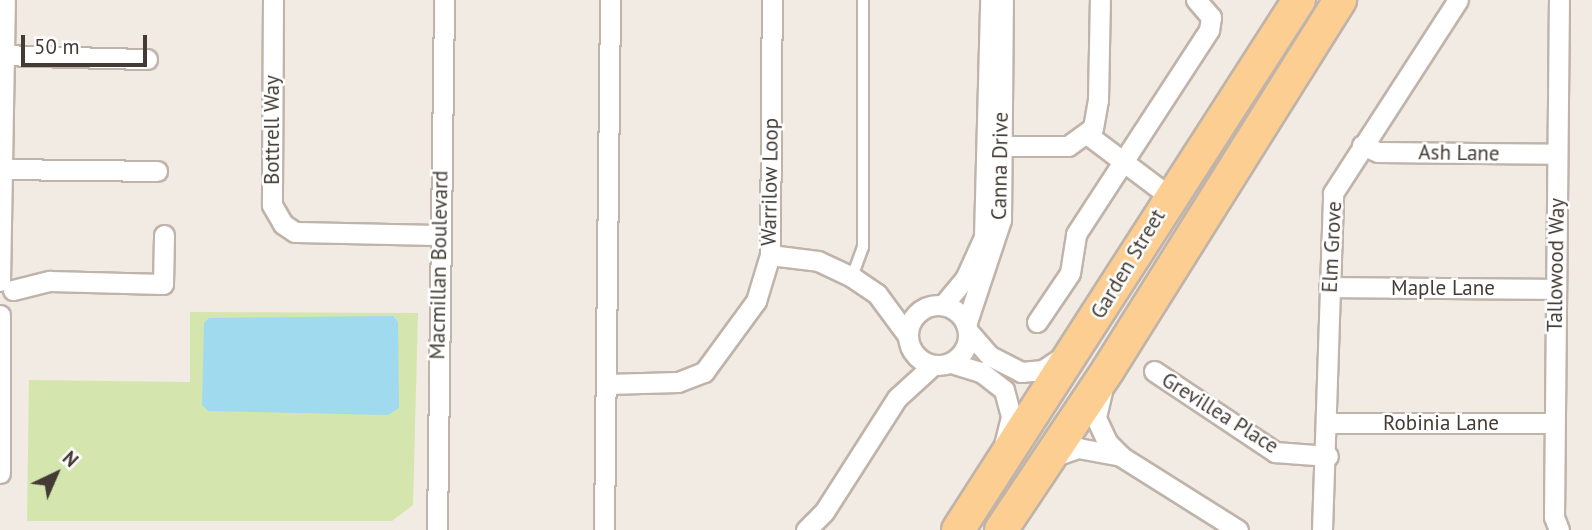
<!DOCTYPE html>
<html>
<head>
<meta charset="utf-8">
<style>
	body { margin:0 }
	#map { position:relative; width:1592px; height:530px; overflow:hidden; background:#f1ebe4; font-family:"PT Sans",sans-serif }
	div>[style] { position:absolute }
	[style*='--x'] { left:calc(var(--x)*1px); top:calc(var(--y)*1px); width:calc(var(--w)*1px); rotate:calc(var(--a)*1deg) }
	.green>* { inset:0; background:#d4e6ad }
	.water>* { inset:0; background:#a0daee }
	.roads { filter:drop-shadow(2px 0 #c0b4aa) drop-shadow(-2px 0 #c0b4aa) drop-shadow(0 2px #c0b4aa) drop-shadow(0 -2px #c0b4aa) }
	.service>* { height:10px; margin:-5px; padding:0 5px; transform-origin:5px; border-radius:5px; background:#fff }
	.minor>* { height:19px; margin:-9.5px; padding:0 9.5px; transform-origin:9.5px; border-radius:9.5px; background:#fff }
	.minor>.ring { margin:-9.5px; padding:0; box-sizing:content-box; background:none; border:19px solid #fff; border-radius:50% }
	.primary>* { height:32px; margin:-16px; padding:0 16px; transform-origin:16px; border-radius:16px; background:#fcce92 }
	span { translate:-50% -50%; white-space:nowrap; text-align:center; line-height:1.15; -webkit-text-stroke:5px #fff; paint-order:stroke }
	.street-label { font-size:21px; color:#433b34 }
	.north { position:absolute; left:21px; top:439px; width:70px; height:70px; -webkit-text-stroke:5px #fff; paint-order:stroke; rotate:44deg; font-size:19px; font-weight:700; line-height:28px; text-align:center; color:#433b34 }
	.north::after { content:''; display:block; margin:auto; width:24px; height:32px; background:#433b34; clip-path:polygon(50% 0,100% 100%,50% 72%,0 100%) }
	.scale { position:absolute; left:21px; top:35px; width:126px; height:32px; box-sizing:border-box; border:4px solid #433b34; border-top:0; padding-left:9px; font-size:21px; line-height:24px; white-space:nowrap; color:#433b34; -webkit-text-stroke:5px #fff; paint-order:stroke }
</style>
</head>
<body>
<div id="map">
	<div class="green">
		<div style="clip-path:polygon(190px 312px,418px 313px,413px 505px,392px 521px,27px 521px,29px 380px,190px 382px)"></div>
	</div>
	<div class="water">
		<div style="clip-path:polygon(393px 316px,398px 322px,399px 408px,388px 415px,208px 411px,202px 405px,204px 323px,209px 318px)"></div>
	</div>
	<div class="roads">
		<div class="service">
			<div style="--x:852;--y:277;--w:32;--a:-70"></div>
			<div style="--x:863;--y:247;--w:247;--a:-90"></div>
		</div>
		<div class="minor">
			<div style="--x:273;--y:0;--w:205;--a:90.3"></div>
			<div style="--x:272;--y:205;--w:22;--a:60"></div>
			<div style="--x:283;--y:224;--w:14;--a:34"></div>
			<div style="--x:295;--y:232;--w:144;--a:1.2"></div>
			<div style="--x:0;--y:55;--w:147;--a:1.6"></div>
			<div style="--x:1088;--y:135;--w:101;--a:37"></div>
			<div style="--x:1362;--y:145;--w:17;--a:24"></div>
			<div style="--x:1378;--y:152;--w:179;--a:0.6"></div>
			<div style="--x:1002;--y:146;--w:66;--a:0"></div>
			<div style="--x:1068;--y:146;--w:31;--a:-36"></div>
			<div style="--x:1093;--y:128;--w:28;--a:-80"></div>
			<div style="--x:1098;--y:100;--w:100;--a:-88.9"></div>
			<div style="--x:0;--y:169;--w:157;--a:0.7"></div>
			<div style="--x:770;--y:255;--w:48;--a:7.1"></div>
			<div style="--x:818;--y:261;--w:38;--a:25"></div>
			<div style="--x:852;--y:277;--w:30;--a:34"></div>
			<div style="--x:877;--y:294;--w:52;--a:53.6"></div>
			<div style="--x:0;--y:281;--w:281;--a:-89"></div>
			<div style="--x:1329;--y:287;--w:227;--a:0.5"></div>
			<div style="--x:13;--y:290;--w:38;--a:-14"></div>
			<div style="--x:50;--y:281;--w:113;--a:1.5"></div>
			<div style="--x:163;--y:284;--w:49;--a:-88.8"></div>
			<div style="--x:943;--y:305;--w:34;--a:-50"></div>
			<div style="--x:965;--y:279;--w:46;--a:-65.7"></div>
			<div style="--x:984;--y:237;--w:237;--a:-88.5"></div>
			<div class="ring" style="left:908px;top:305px;width:41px;height:41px"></div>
			<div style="--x:1037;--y:322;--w:59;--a:-56"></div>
			<div style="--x:1070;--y:273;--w:39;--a:-81"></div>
			<div style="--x:1076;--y:234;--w:244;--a:-56.9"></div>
			<div style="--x:1209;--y:30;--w:13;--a:-81"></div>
			<div style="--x:1211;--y:17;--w:23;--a:-131"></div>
			<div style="--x:966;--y:325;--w:111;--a:-71.6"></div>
			<div style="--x:1001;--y:220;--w:220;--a:-89.5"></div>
			<div style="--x:968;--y:331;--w:33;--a:49"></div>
			<div style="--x:990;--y:356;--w:35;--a:27"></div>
			<div style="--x:1021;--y:372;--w:22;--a:-5"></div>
			<div style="--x:1043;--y:370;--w:23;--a:-34"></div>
			<div style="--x:951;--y:363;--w:31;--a:17"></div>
			<div style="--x:981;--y:372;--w:29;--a:38"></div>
			<div style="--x:1004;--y:390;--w:28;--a:75"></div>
			<div style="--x:1011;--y:417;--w:29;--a:104"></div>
			<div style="--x:1154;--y:371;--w:146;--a:33.8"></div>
			<div style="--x:1275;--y:452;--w:53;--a:4.3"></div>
			<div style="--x:607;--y:384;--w:71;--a:-1.6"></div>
			<div style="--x:678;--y:382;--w:28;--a:-21"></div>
			<div style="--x:704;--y:372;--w:88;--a:-53.8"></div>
			<div style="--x:756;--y:301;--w:48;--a:-73.1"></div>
			<div style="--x:770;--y:255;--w:255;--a:-89.6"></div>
			<div style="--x:1102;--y:391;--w:28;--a:103"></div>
			<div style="--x:1096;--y:418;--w:26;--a:65"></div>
			<div style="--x:1107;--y:442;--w:21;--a:45"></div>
			<div style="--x:1122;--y:457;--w:137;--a:32.2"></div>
			<div style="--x:1328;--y:423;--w:226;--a:0"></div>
			<div style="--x:1052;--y:457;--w:28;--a:-19"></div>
			<div style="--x:1078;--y:448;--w:44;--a:10.5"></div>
			<div style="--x:0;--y:473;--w:158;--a:-90"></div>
			<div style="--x:437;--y:530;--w:530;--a:-89.24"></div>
			<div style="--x:604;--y:530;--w:530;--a:-89.35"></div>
			<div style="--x:806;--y:530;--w:25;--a:-45"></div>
			<div style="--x:824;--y:512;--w:135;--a:-57.4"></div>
			<div style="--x:897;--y:398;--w:49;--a:-42.5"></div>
			<div style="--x:1322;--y:530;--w:337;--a:-88.1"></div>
			<div style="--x:1333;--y:193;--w:230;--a:-57.1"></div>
			<div style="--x:1559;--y:530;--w:14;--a:-111"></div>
			<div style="--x:1554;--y:517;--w:517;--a:-89.45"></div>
		</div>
		<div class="primary">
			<div style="--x:958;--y:530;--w:630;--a:-57.24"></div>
			<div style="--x:1001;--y:530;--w:192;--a:-56.2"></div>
			<div style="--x:1108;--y:370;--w:437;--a:-57.9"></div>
		</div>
	</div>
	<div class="street-label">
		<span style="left:272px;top:130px;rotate:-90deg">Bottrell Way</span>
		<span style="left:1459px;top:153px;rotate:1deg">Ash Lane</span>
		<span style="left:1000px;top:166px;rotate:-89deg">Canna Drive</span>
		<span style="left:770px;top:182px;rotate:-89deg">Warrilow Loop</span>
		<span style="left:1332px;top:247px;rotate:-87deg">Elm Grove</span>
		<span style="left:1128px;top:264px;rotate:-59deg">Garden Street</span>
		<span style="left:439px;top:265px;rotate:-89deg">Macmillan Boulevard</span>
		<span style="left:1556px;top:265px;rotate:-89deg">Tallowood Way</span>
		<span style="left:1443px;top:288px">Maple Lane</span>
		<span style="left:1220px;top:413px;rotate:32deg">Grevillea Place</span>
		<span style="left:1441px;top:423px">Robinia Lane</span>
	</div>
	<div class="north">N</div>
	<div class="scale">50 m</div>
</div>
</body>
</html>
